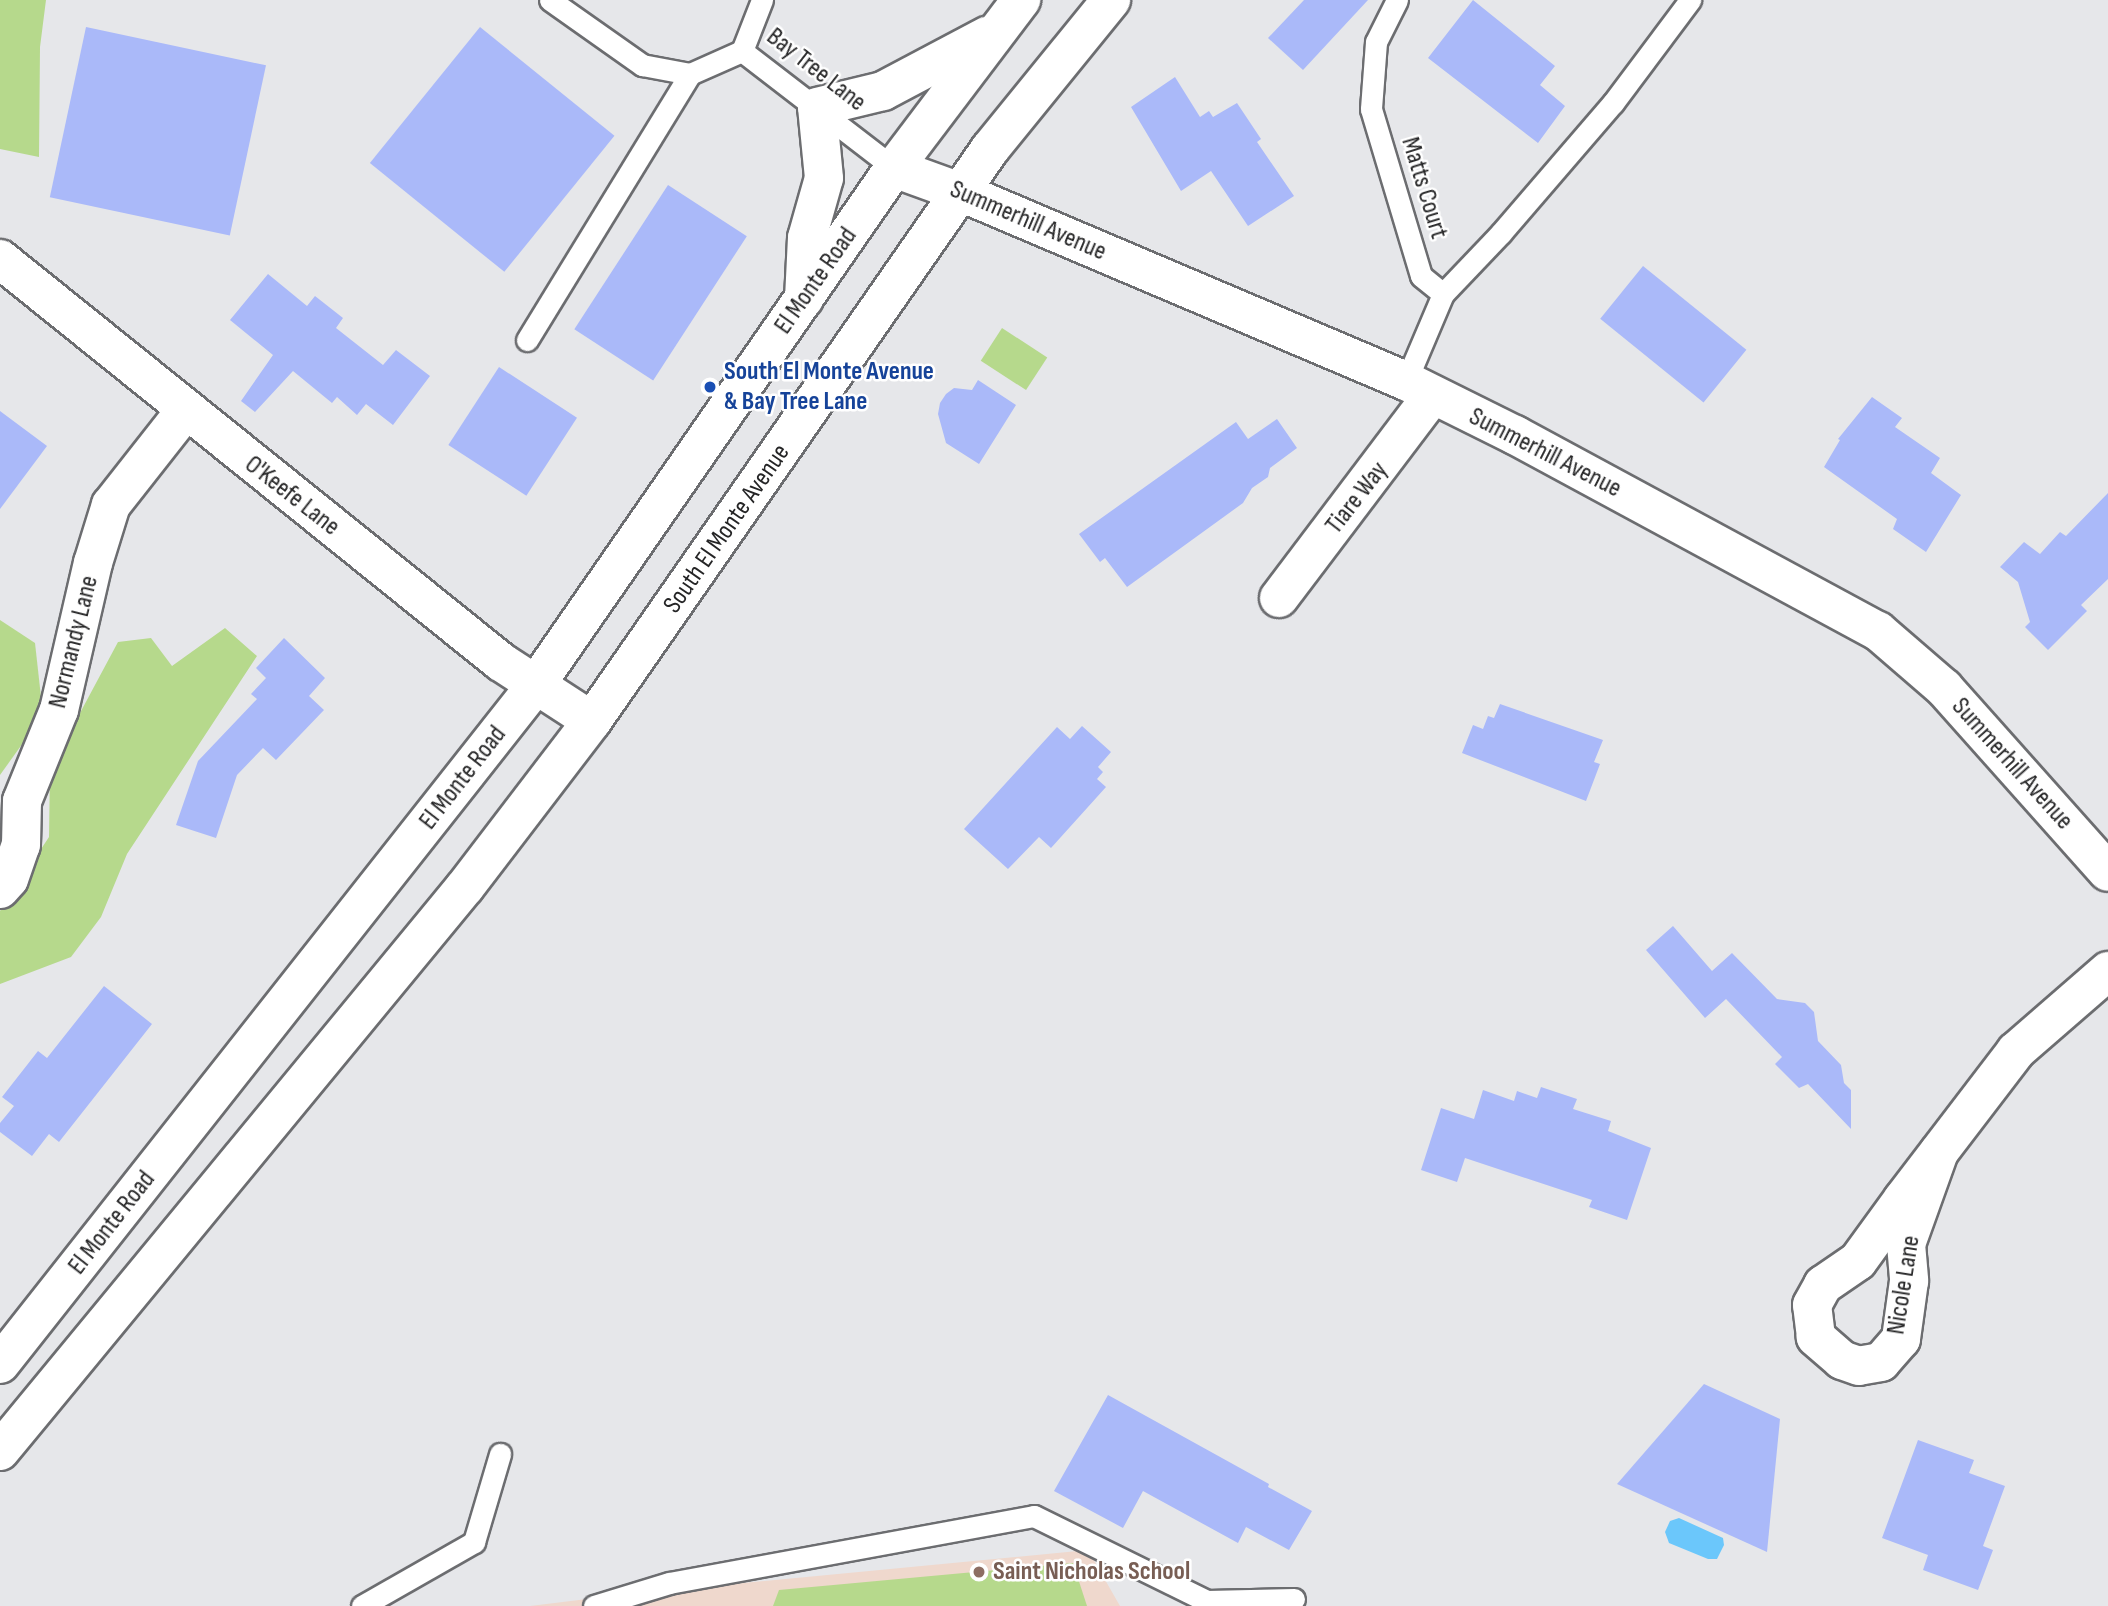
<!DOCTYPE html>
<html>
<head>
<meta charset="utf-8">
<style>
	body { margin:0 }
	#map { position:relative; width:2108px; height:1606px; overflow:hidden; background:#e6e7ea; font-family:"Sofia Sans Condensed",sans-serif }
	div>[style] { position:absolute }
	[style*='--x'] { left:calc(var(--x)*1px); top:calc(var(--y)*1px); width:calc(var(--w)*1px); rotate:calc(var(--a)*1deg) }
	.education>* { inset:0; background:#efd8cd }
	.green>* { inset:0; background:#b6d98c; transform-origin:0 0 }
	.water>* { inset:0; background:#6bc7fb }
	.building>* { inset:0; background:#aab9f9; transform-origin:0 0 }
	.roads { filter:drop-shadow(2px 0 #6c6d70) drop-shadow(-2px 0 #6c6d70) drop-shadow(0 2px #6c6d70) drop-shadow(0 -2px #6c6d70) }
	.service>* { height:21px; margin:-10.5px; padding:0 10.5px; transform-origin:10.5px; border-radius:10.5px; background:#fff }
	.minor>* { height:38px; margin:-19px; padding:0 19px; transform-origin:19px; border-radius:19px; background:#fff }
	.tertiary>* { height:38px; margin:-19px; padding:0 19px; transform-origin:19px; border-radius:19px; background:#fff }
	.secondary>* { height:38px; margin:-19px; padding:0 19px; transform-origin:19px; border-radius:19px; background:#fff }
	.dots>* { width:19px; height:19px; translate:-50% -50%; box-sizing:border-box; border:4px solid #fff; border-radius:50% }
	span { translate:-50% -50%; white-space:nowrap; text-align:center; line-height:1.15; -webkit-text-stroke:5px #fff; paint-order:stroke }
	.street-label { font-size:26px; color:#252526 }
	.transit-label { font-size:26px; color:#164399; font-weight:700 }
	.left { translate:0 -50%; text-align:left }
	.education-label { font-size:26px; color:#785e54; font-weight:700 }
</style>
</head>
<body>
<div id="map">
	<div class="education">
		<div style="clip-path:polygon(1088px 1550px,1120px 1606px,530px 1606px,628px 1594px)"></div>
	</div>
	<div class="green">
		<div style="clip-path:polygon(0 0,46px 0,40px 47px,39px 157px,0 149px)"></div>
		<div style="left:1002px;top:328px;width:54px;height:39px;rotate:33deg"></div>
		<div style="clip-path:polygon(0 620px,35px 643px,43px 715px,0 775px)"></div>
		<div style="clip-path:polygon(225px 628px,257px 656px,127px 854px,101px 917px,71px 957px,0 984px,0 911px,49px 837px,50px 769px,118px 642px,151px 638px,172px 666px)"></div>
		<div style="clip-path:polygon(1073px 1563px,1087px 1606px,773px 1606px,779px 1590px)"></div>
	</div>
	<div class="water">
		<div style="clip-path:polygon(1679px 1518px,1723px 1538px,1724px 1545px,1717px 1559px,1708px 1559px,1669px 1543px,1665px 1532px,1670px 1521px)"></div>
	</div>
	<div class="building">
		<div style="clip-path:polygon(1304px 0,1368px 0,1303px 70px,1268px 38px)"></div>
		<div style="clip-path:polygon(1473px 0,1555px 66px,1540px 85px,1565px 106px,1538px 143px,1428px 58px)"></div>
		<div style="left:86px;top:27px;width:184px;height:174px;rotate:12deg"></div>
		<div style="left:480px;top:27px;width:173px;height:175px;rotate:39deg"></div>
		<div style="clip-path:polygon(1175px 77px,1200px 117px,1209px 111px,1213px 117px,1237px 103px,1261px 139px,1257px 142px,1294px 196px,1248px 226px,1211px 171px,1181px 191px,1131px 107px)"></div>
		<div style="left:668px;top:185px;width:94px;height:172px;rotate:33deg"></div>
		<div style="left:1643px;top:266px;width:133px;height:68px;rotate:39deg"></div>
		<div style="clip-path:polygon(268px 274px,307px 306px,315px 296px,343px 318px,336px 328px,383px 365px,396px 350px,430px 376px,393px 425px,366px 404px,357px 415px,337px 397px,332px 403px,293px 371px,255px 412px,241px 401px,273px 355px,230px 320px)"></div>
		<div style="left:499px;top:367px;width:93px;height:93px;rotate:33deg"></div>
		<div style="clip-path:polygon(978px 380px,1016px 405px,979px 464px,946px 443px,938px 414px,940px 403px,946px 394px,954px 388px,972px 390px)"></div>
		<div style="clip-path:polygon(1872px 397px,1902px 418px,1895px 427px,1940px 458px,1931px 473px,1961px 495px,1926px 552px,1893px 529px,1897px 519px,1824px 467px,1840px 440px,1838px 439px)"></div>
		<div style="clip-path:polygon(0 411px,47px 446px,0 509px)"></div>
		<div style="clip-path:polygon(1277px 419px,1297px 448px,1270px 468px,1268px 477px,1252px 488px,1243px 503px,1127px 587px,1105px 558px,1100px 562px,1079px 534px,1236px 422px,1248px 439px)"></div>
		<div style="clip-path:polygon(2108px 493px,2108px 579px,2081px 605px,2087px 611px,2048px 650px,2025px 627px,2030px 622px,2018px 582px,2000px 567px,2024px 542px,2040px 554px,2060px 532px,2066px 536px)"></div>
		<div style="clip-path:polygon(284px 638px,325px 678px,309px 696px,324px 710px,276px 760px,263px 748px,237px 775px,216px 838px,176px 825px,198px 761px,257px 699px,251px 694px,266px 678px,256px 668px)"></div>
		<div style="clip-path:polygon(1500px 704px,1603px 740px,1594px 762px,1600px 764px,1586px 801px,1462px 753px,1473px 725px,1483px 729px,1488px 716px,1494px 718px)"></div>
		<div style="clip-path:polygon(1082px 726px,1111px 752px,1098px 767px,1103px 772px,1097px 779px,1106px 787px,1051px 848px,1039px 837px,1008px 869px,964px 829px,1057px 727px,1070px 739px)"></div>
		<div style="clip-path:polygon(1673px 926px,1712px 971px,1732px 953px,1777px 999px,1805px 1003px,1814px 1012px,1818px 1041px,1841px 1065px,1844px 1083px,1851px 1090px,1851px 1129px,1808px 1084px,1799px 1088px,1775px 1064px,1782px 1057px,1726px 999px,1705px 1018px,1646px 950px)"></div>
		<div style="clip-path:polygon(104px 986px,152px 1024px,59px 1142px,49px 1134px,32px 1156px,0 1132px,0 1123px,14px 1106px,2px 1097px,38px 1051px,47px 1058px)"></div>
		<div style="clip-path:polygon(1541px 1087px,1577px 1099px,1573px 1109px,1611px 1121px,1608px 1131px,1651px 1148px,1627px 1220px,1589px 1207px,1592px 1200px,1465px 1158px,1457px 1182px,1421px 1170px,1441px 1108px,1474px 1119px,1483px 1090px,1514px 1101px,1517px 1091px,1537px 1098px)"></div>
		<div style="clip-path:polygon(1704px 1384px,1780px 1419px,1767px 1552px,1617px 1484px)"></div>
		<div style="clip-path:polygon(1108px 1395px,1269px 1484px,1268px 1487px,1312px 1511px,1289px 1550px,1246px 1527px,1238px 1543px,1143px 1491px,1123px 1528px,1054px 1491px)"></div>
		<div style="clip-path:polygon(1918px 1440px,1974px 1460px,1969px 1473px,2005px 1486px,1983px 1546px,1993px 1550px,1978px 1590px,1923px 1570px,1928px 1555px,1882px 1538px)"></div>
	</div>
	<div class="roads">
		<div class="service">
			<div style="--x:550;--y:0;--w:113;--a:35.2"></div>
			<div style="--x:642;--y:65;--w:49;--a:10.6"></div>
			<div style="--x:690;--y:74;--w:57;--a:-23.9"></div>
			<div style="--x:1397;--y:0;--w:47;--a:116.6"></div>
			<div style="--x:1376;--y:42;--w:67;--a:94.3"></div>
			<div style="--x:1371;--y:109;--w:174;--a:73.3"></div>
			<div style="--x:1421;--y:276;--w:28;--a:39"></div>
			<div style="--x:1443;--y:294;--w:95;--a:113"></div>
			<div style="--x:742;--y:51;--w:192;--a:37.6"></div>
			<div style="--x:742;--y:51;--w:55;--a:-68.6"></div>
			<div style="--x:1443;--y:294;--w:84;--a:-46.4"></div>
			<div style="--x:1501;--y:233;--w:172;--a:-49.3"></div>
			<div style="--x:1613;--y:103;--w:129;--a:-53.2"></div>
			<div style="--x:527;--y:340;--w:312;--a:-58.5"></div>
			<div style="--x:362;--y:1606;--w:129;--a:-29.7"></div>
			<div style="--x:474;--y:1542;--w:92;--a:-73.5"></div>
			<div style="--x:594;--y:1606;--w:78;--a:-17"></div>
			<div style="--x:669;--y:1583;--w:371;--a:-10.4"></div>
			<div style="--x:1034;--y:1516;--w:193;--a:26.2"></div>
			<div style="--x:1207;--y:1601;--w:87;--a:-1.3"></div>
		</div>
		<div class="minor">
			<div style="--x:0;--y:259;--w:643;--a:38.81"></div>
			<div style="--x:501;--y:662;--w:108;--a:33"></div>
			<div style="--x:1279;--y:598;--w:253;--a:-52.9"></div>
			<div style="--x:0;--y:889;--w:13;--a:-48"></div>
			<div style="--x:9;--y:879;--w:36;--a:-71"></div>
			<div style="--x:21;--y:845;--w:44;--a:-88.7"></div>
			<div style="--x:22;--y:801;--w:98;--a:-67.9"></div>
			<div style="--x:59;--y:710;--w:151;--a:-77"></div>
			<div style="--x:93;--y:563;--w:61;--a:-72.8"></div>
			<div style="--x:111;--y:505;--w:120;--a:-51.8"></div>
			<div style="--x:1939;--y:1152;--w:98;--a:109.7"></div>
			<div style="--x:1906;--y:1244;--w:37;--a:85"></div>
			<div style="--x:1909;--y:1281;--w:59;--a:97.9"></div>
			<div style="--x:1901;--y:1339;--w:30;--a:131"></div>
			<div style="--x:1881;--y:1362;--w:22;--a:170"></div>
			<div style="--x:1859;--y:1366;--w:18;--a:-161"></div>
			<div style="--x:1842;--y:1360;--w:35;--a:-139"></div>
			<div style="--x:1816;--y:1337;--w:32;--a:-97"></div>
			<div style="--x:1812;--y:1305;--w:23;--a:-61"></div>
			<div style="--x:1823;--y:1285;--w:42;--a:-34.4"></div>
			<div style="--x:1858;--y:1261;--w:77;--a:-54"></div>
			<div style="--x:1903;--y:1199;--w:186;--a:-52.6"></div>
			<div style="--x:2016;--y:1051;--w:122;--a:-41"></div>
		</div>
		<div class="tertiary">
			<div style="--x:894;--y:168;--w:73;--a:19.9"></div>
			<div style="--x:963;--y:193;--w:481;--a:23"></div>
			<div style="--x:1406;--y:381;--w:122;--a:26.4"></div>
			<div style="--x:1515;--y:435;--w:413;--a:28.4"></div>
			<div style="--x:1878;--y:631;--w:87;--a:40.8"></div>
			<div style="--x:1944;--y:688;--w:246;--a:48.3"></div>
		</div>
		<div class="secondary">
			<div style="--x:804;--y:299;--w:61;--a:-87.2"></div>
			<div style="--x:807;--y:238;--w:62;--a:-74.2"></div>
			<div style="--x:824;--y:178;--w:71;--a:-95.6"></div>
			<div style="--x:817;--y:107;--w:68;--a:-13.6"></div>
			<div style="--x:883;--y:91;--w:118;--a:-27.9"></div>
			<div style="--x:0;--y:1364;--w:864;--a:-51.72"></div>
			<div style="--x:535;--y:686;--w:630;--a:-55.28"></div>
			<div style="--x:894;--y:168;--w:211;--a:-52.9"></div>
			<div style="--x:0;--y:1451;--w:731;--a:-50.5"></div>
			<div style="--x:465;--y:887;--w:209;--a:-52.6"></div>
			<div style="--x:592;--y:721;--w:697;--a:-55.17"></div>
			<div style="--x:990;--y:149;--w:192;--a:-50.9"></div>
		</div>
	</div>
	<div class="dots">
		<div style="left:710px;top:387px;background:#1a4fb4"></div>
		<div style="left:979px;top:1572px;background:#8d6e63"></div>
	</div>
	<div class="street-label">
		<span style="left:816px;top:70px;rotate:38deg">Bay Tree Lane</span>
		<span style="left:1424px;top:188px;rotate:73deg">Matts Court</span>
		<span style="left:1028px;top:221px;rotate:23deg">Summerhill Avenue</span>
		<span style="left:816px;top:281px;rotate:-55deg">El Monte Road</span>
		<span style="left:1545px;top:453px;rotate:27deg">Summerhill Avenue</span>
		<span style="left:292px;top:496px;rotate:38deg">O'Keefe Lane</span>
		<span style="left:1357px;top:498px;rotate:-52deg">Tiare Way</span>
		<span style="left:727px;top:529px;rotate:-55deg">South El Monte Avenue</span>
		<span style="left:74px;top:642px;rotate:-76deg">Normandy Lane</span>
		<span style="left:2012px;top:764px;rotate:48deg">Summerhill Avenue</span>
		<span style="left:463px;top:778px;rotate:-52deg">El Monte Road</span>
		<span style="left:112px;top:1223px;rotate:-52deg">El Monte Road</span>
		<span style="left:1904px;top:1285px;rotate:-81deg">Nicole Lane</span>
	</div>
	<div class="transit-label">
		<span class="left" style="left:724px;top:387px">South El Monte Avenue<br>&amp; Bay Tree Lane</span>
	</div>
	<div class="education-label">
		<span class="left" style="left:993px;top:1572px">Saint Nicholas School</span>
	</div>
</div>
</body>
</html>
